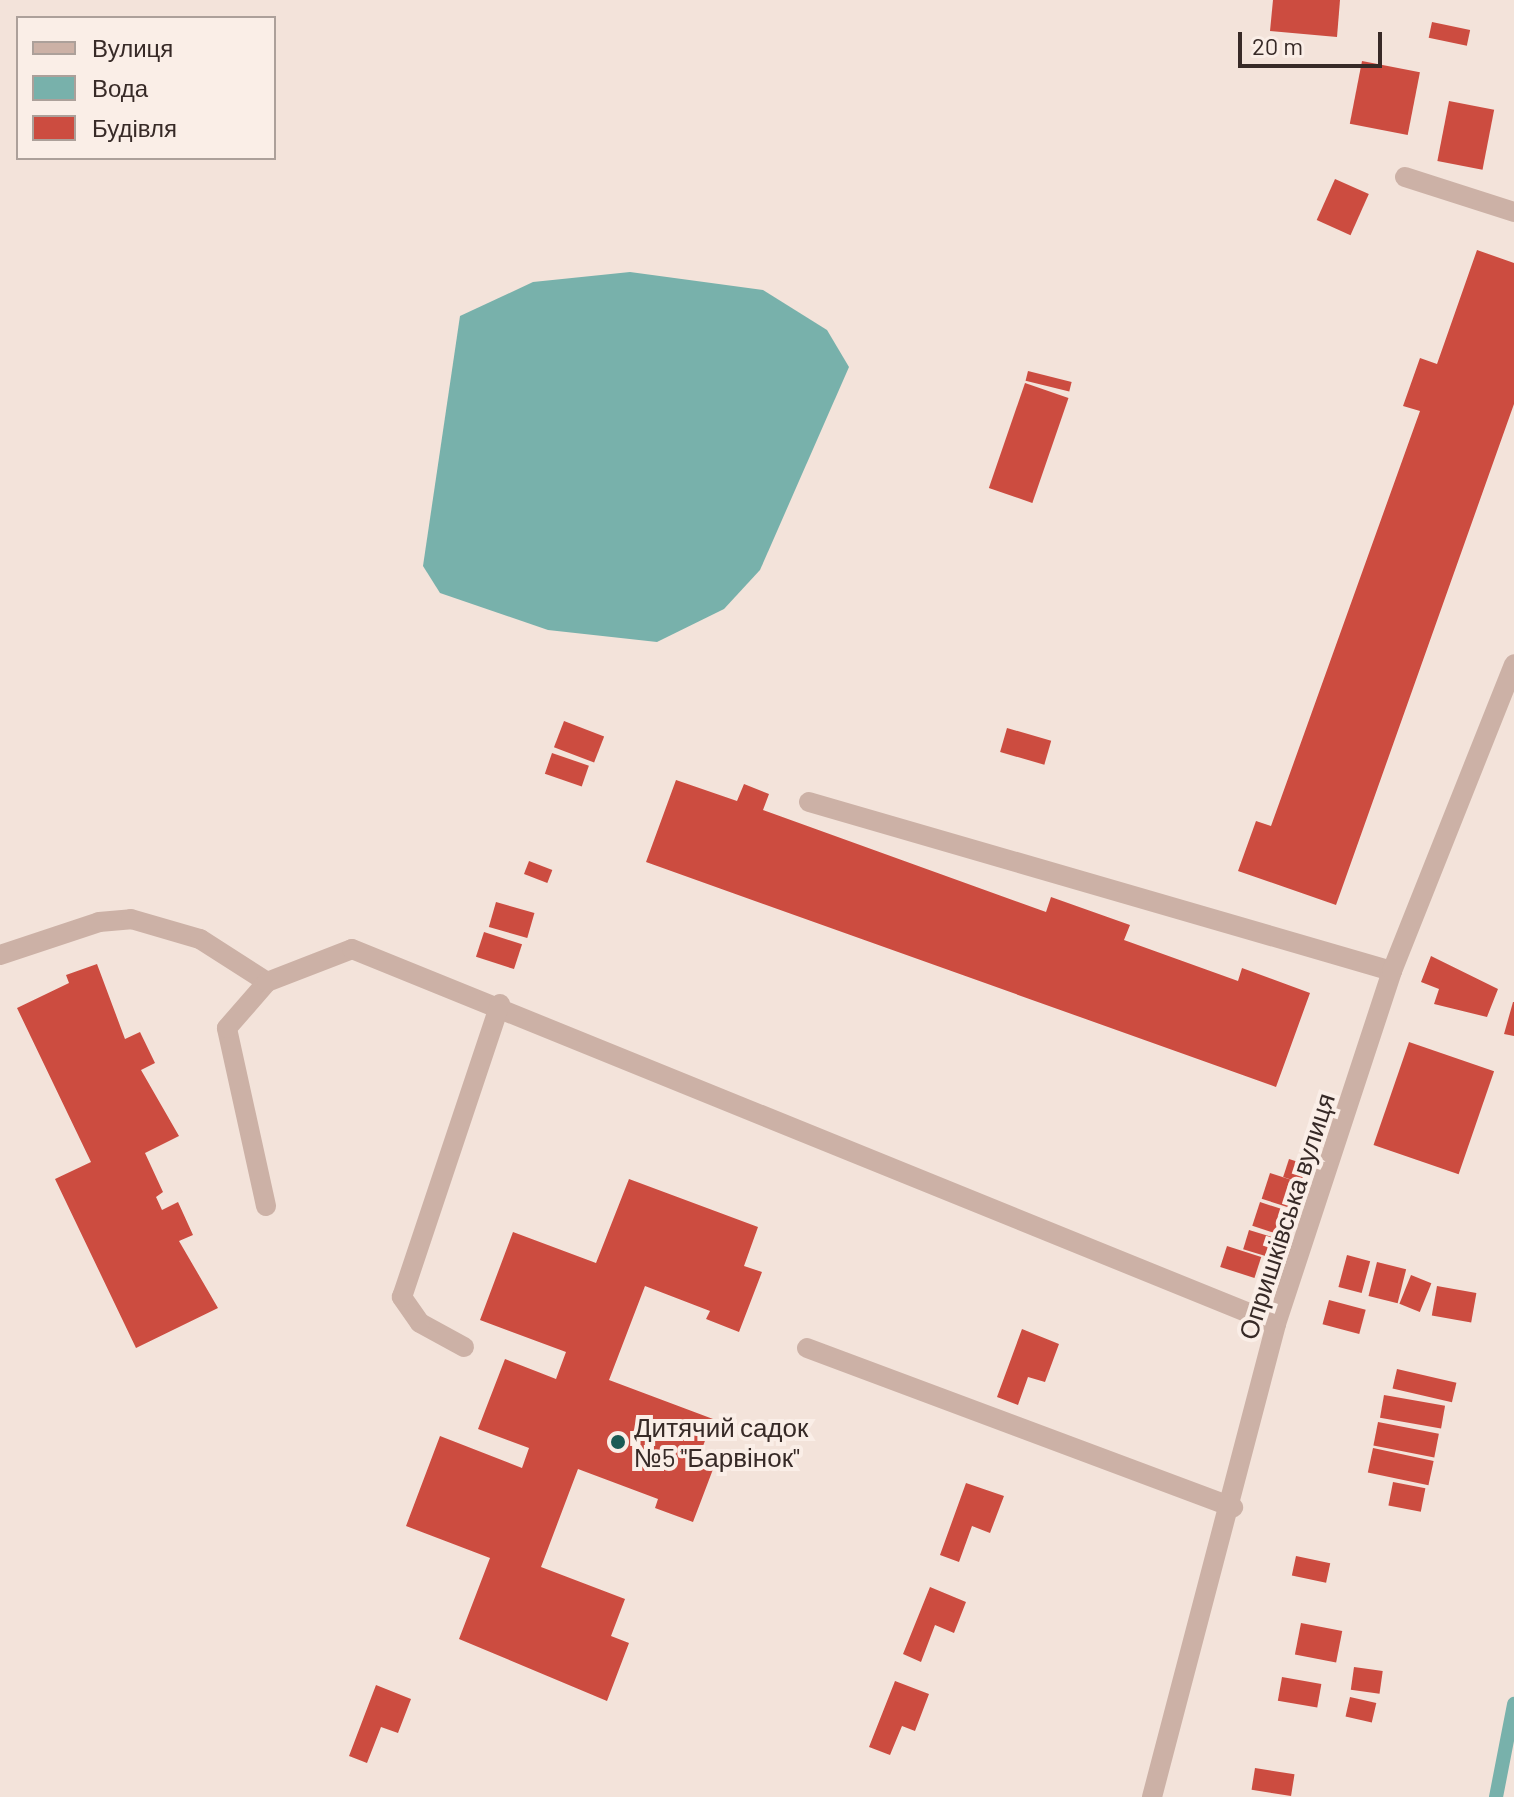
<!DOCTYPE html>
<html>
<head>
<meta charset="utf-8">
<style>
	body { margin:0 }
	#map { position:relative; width:1514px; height:1797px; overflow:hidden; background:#f3e3da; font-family:Barlow,sans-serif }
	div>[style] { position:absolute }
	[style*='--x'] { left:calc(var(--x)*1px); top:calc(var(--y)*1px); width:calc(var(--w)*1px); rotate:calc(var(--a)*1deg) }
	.water>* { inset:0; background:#78b1ab }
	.stream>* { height:14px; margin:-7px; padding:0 7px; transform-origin:7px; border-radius:7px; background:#78b1ab }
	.building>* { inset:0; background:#cc4c40; transform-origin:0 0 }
	.minor>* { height:20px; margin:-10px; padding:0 10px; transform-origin:10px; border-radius:10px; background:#ccb1a6 }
	.dots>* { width:22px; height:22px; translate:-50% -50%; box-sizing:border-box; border:4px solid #faeee7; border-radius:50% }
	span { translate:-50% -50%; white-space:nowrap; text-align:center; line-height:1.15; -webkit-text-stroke:8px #faeee7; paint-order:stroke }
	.street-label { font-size:26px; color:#372a27 }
	.poi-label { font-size:26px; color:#372a27 }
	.left { translate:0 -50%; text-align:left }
	.legend { position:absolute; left:16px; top:16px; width:260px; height:144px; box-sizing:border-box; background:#faeee7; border:2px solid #aca09a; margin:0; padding:10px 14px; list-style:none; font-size:24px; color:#372a27 }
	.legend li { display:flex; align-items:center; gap:16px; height:40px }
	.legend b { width:40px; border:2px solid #aca09a }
	.scale { position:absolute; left:1238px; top:32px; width:144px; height:36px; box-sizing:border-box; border:4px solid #372a27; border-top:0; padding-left:10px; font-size:24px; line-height:28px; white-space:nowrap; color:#372a27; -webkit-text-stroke:6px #faeee7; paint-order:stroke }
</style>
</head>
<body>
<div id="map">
	<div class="water">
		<div style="clip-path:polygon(630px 272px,763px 290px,827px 330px,849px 367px,760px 570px,724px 609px,657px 642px,548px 630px,440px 593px,423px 566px,460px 316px,533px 282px)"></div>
	</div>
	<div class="stream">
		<div style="--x:1496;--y:1797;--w:95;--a:-79"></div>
	</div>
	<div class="building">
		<div style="clip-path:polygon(1273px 0,1340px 0,1337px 37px,1270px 31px)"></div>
		<div style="left:1432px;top:22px;width:39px;height:16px;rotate:12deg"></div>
		<div style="left:1362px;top:61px;width:59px;height:64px;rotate:11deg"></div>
		<div style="left:1449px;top:101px;width:46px;height:61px;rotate:11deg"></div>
		<div style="left:1335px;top:179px;width:37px;height:45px;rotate:24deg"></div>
		<div style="clip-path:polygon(1477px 250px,1514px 263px,1514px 404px,1336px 905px,1238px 871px,1256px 821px,1271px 826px,1420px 411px,1403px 406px,1420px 358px,1437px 364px)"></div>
		<div style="left:1028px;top:371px;width:45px;height:10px;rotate:14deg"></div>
		<div style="left:1025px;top:383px;width:46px;height:111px;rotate:19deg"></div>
		<div style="left:564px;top:721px;width:43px;height:28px;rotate:21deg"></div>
		<div style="left:1007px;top:728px;width:46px;height:25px;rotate:16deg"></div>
		<div style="left:552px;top:753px;width:39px;height:22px;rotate:19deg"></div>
		<div style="clip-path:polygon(676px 780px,737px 801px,744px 784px,769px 794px,763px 810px,1046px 912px,1051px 897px,1130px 925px,1124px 940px,1238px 981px,1242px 968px,1310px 993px,1276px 1087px,646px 862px)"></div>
		<div style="left:529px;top:861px;width:25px;height:14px;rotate:21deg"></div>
		<div style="left:496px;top:902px;width:40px;height:26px;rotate:16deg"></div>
		<div style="left:484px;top:932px;width:40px;height:26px;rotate:18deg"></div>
		<div style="clip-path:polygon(1431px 956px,1498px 989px,1487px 1017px,1434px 1004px,1439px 989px,1421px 982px)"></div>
		<div style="clip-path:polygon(97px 964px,125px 1039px,140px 1032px,155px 1063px,141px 1070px,179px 1136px,145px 1153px,163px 1192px,156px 1197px,162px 1210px,178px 1202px,193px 1235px,179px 1241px,218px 1308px,136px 1348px,55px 1179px,91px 1162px,17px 1008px,69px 983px,66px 975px)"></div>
		<div style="clip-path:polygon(1513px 1002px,1514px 1002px,1514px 1036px,1504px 1034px)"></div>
		<div style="left:1409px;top:1042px;width:90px;height:109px;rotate:19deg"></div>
		<div style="left:1289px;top:1159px;width:23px;height:19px;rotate:18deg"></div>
		<div style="left:1270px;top:1173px;width:35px;height:27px;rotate:18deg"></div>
		<div style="clip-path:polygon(629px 1179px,758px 1227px,744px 1266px,762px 1272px,739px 1332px,706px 1319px,710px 1311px,645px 1286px,609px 1380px,713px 1419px,699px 1457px,715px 1464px,693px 1522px,655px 1508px,658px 1499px,578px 1469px,541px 1567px,625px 1599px,611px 1636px,629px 1643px,607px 1701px,459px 1639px,490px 1558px,406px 1526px,440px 1436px,522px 1468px,529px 1448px,478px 1429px,505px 1359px,556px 1379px,566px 1352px,480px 1320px,513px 1232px,596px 1263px)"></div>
		<div style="left:1260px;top:1202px;width:36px;height:25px;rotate:18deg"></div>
		<div style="left:1249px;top:1230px;width:37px;height:20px;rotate:17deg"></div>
		<div style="left:1227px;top:1246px;width:36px;height:22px;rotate:18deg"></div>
		<div style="left:1347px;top:1255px;width:24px;height:33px;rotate:15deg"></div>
		<div style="left:1377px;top:1262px;width:30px;height:35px;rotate:14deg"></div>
		<div style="left:1411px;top:1275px;width:22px;height:31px;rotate:22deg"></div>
		<div style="left:1437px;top:1286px;width:40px;height:30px;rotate:10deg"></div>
		<div style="left:1329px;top:1300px;width:38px;height:25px;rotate:15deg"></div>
		<div style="clip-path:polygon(1022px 1329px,1059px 1344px,1045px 1382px,1028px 1377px,1018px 1405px,997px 1397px)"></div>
		<div style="left:1397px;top:1369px;width:61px;height:20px;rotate:13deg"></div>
		<div style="left:1384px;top:1395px;width:62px;height:23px;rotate:10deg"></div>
		<div style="left:1378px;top:1422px;width:62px;height:24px;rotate:11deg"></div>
		<div style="left:1373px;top:1448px;width:62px;height:25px;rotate:12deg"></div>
		<div style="left:1393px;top:1482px;width:33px;height:24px;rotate:11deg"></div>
		<div style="clip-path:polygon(966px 1483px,1004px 1496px,990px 1533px,972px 1526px,959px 1562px,940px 1555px)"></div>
		<div style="left:1296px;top:1556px;width:35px;height:20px;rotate:12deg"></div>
		<div style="clip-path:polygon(930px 1587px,966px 1602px,954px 1633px,935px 1625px,921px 1662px,903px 1654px)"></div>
		<div style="left:1301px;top:1623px;width:42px;height:32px;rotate:11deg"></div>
		<div style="left:1354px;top:1667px;width:29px;height:23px;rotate:8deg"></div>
		<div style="left:1282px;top:1677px;width:40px;height:24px;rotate:10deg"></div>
		<div style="clip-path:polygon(895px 1681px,929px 1694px,915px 1731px,902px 1726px,890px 1755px,869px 1747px)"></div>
		<div style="clip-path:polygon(376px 1685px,411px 1699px,398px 1733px,381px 1727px,367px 1763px,349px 1756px)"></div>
		<div style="left:1350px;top:1697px;width:27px;height:20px;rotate:13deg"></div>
		<div style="left:1255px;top:1768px;width:40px;height:22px;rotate:9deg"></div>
	</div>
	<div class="minor">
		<div style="--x:1405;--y:177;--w:114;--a:17.8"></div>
		<div style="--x:809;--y:802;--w:607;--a:16.17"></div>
		<div style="--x:0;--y:955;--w:104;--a:-18.4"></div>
		<div style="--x:99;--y:922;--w:32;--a:-5"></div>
		<div style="--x:131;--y:919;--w:72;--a:16.2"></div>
		<div style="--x:200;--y:939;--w:80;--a:32.7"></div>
		<div style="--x:266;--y:1206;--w:182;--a:-102.4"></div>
		<div style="--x:227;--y:1028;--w:61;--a:-49"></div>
		<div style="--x:267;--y:982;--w:91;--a:-21.2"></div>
		<div style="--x:352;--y:949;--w:997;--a:22.09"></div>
		<div style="--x:464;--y:1347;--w:50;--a:-151.4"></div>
		<div style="--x:420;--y:1323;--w:32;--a:-125"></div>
		<div style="--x:402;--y:1297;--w:309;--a:-71.5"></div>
		<div style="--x:807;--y:1348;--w:455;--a:20.5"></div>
		<div style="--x:1152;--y:1797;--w:489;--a:-75.3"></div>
		<div style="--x:1276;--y:1324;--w:372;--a:-71.8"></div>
		<div style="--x:1392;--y:971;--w:330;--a:-68.3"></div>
	</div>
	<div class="dots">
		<div style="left:618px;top:1442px;background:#1b5b55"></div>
	</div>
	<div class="street-label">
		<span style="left:1286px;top:1216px;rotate:-72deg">Опришківська вулиця</span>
	</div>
	<div class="poi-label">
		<span class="left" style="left:634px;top:1442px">Дитячий садок<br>№5 "Барвінок"</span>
	</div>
	<ul class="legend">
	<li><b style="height:10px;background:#ccb1a6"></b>Вулиця</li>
	<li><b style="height:22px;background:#78b1ab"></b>Вода</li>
	<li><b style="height:22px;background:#cc4c40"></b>Будівля</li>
	</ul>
	<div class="scale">20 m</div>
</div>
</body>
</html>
